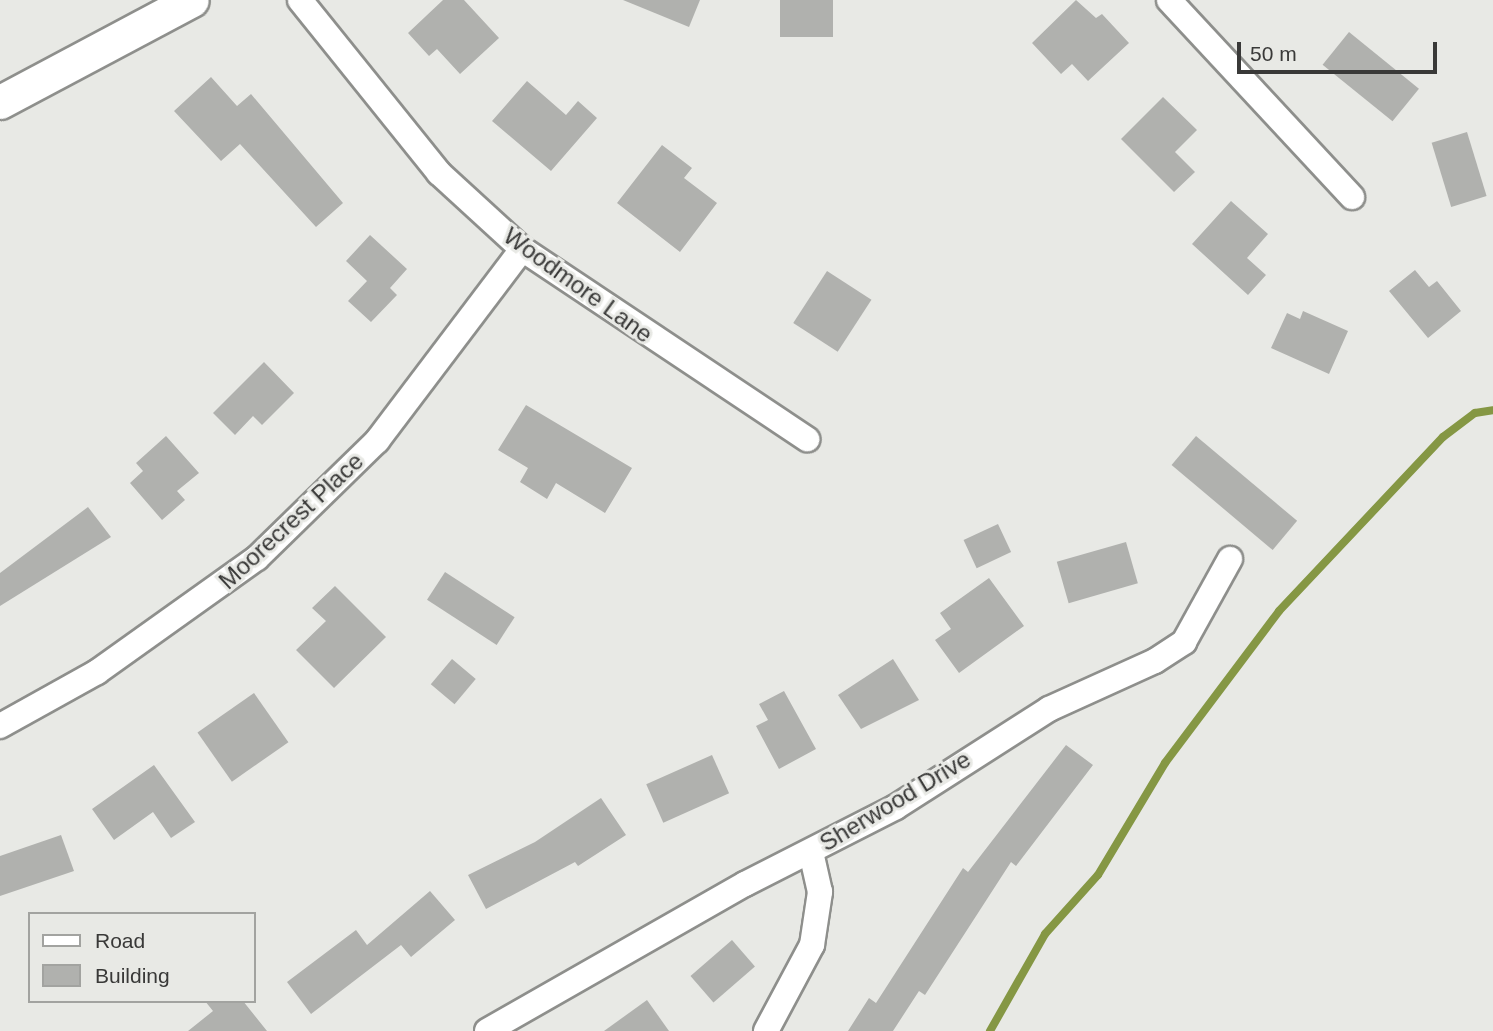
<!DOCTYPE html>
<html>
<head>
<meta charset="utf-8">
<style>
	body { margin:0 }
	#map { position:relative; width:1493px; height:1031px; overflow:hidden; background:#e8e9e5; font-family:Arial,sans-serif }
	div>[style] { position:absolute }
	[style*='--x'] { left:calc(var(--x)*1px); top:calc(var(--y)*1px); width:calc(var(--w)*1px); rotate:calc(var(--a)*1deg) }
	.stream>* { height:8px; margin:-4px; padding:0 4px; transform-origin:4px; border-radius:4px; background:#859744 }
	.building>* { inset:0; background:#b0b1ae; transform-origin:0 0 }
	.roads { filter:drop-shadow(2px 0 #8e8f8c) drop-shadow(-2px 0 #8e8f8c) drop-shadow(0 2px #8e8f8c) drop-shadow(0 -2px #8e8f8c) }
	.street>* { height:24px; margin:-12px; padding:0 12px; transform-origin:12px; border-radius:12px; background:#fff }
	.secondary>* { height:33px; margin:-16.5px; padding:0 16.5px; transform-origin:16.5px; border-radius:16.5px; background:#fff }
	span { translate:-50% -50%; white-space:nowrap; text-align:center; line-height:1.15; -webkit-text-stroke:6px #e8e9e5; paint-order:stroke }
	.street-label { font-size:24px; color:#393938 }
	.legend { position:absolute; left:28px; top:912px; width:228px; height:91px; box-sizing:border-box; background:#e8e9e5; border:2px solid #a2a3a0; margin:0; padding:9px 12px; list-style:none; font-size:21px; color:#393938 }
	.legend li { display:flex; align-items:center; gap:14px; height:35px }
	.legend b { width:35px; border:2px solid #a2a3a0 }
	.scale { position:absolute; left:1237px; top:42px; width:200px; height:32px; box-sizing:border-box; border:4px solid #393938; border-top:0; padding-left:9px; font-size:21px; line-height:24px; white-space:nowrap; color:#393938; -webkit-text-stroke:5px #e8e9e5; paint-order:stroke }
</style>
</head>
<body>
<div id="map">
	<div class="stream">
		<div style="--x:990;--y:1031;--w:112;--a:-60.4"></div>
		<div style="--x:1045;--y:934;--w:79;--a:-48.1"></div>
		<div style="--x:1098;--y:875;--w:131;--a:-59.1"></div>
		<div style="--x:1165;--y:763;--w:190;--a:-53.1"></div>
		<div style="--x:1279;--y:611;--w:239;--a:-46.7"></div>
		<div style="--x:1443;--y:437;--w:40;--a:-37"></div>
		<div style="--x:1475;--y:413;--w:18;--a:-9"></div>
	</div>
	<div class="building">
		<div style="clip-path:polygon(443px 0,464px 0,499px 38px,460px 74px,437px 49px,429px 56px,408px 33px)"></div>
		<div style="clip-path:polygon(623px 0,700px 0,689px 27px)"></div>
		<div style="left:780px;top:0;width:53px;height:37px"></div>
		<div style="clip-path:polygon(1076px 0,1096px 18px,1102px 14px,1129px 43px,1088px 81px,1072px 64px,1061px 74px,1032px 43px)"></div>
		<div style="left:1349px;top:32px;width:90px;height:42px;rotate:39deg"></div>
		<div style="clip-path:polygon(211px 77px,237px 106px,251px 94px,343px 203px,316px 227px,240px 144px,221px 161px,174px 111px)"></div>
		<div style="clip-path:polygon(527px 81px,566px 115px,578px 101px,597px 118px,551px 171px,492px 121px)"></div>
		<div style="clip-path:polygon(1163px 97px,1197px 130px,1175px 152px,1195px 172px,1174px 192px,1121px 139px)"></div>
		<div style="left:1467px;top:132px;width:67px;height:37px;rotate:73deg"></div>
		<div style="clip-path:polygon(662px 145px,692px 168px,684px 178px,717px 203px,680px 252px,617px 203px)"></div>
		<div style="clip-path:polygon(1231px 201px,1268px 234px,1247px 258px,1266px 275px,1248px 295px,1192px 244px)"></div>
		<div style="clip-path:polygon(370px 235px,407px 269px,390px 288px,397px 295px,371px 322px,348px 301px,367px 281px,346px 261px)"></div>
		<div style="clip-path:polygon(1415px 270px,1429px 287px,1437px 281px,1461px 311px,1428px 338px,1389px 291px)"></div>
		<div style="left:827px;top:271px;width:53px;height:62px;rotate:33deg"></div>
		<div style="clip-path:polygon(1303px 311px,1348px 331px,1329px 374px,1271px 348px,1287px 313px,1300px 319px)"></div>
		<div style="clip-path:polygon(264px 362px,294px 393px,262px 425px,253px 416px,235px 435px,213px 413px)"></div>
		<div style="clip-path:polygon(526px 405px,632px 468px,605px 513px,556px 483px,547px 499px,520px 482px,528px 468px,498px 450px)"></div>
		<div style="clip-path:polygon(166px 436px,199px 473px,177px 491px,185px 500px,162px 520px,130px 483px,143px 471px,136px 463px)"></div>
		<div style="left:1196px;top:436px;width:132px;height:38px;rotate:40deg"></div>
		<div style="clip-path:polygon(88px 507px,111px 537px,0 606px,0 573px)"></div>
		<div style="left:998px;top:524px;width:31px;height:38px;rotate:65deg"></div>
		<div style="left:1126px;top:542px;width:43px;height:72px;rotate:74deg"></div>
		<div style="left:445px;top:572px;width:83px;height:33px;rotate:33deg"></div>
		<div style="clip-path:polygon(989px 578px,1024px 626px,959px 673px,935px 640px,951px 629px,940px 613px)"></div>
		<div style="clip-path:polygon(335px 586px,386px 637px,334px 688px,296px 650px,326px 621px,312px 608px)"></div>
		<div style="left:452px;top:659px;width:31px;height:33px;rotate:40deg"></div>
		<div style="clip-path:polygon(893px 659px,919px 700px,861px 729px,838px 695px)"></div>
		<div style="clip-path:polygon(784px 691px,816px 749px,779px 769px,756px 726px,768px 720px,759px 704px)"></div>
		<div style="left:254px;top:693px;width:60px;height:69px;rotate:55deg"></div>
		<div style="clip-path:polygon(1066px 745px,1093px 765px,1016px 866px,1011px 862px,925px 995px,919px 991px,893px 1031px,848px 1031px,869px 998px,876px 1003px,963px 868px,968px 872px)"></div>
		<div style="left:712px;top:755px;width:42px;height:72px;rotate:66deg"></div>
		<div style="clip-path:polygon(154px 765px,195px 822px,171px 838px,153px 812px,114px 840px,92px 809px)"></div>
		<div style="clip-path:polygon(601px 798px,626px 835px,578px 866px,575px 862px,486px 909px,468px 875px,535px 842px)"></div>
		<div style="clip-path:polygon(61px 835px,74px 871px,0 896px,0 856px)"></div>
		<div style="clip-path:polygon(430px 891px,455px 920px,411px 957px,401px 945px,311px 1014px,287px 982px,356px 930px,367px 945px)"></div>
		<div style="left:732px;top:940px;width:35px;height:55px;rotate:49deg"></div>
		<div style="clip-path:polygon(647px 1000px,669px 1031px,604px 1031px)"></div>
		<div style="clip-path:polygon(205px 1001px,243px 1001px,267px 1031px,188px 1031px,213px 1011px)"></div>
	</div>
	<div class="roads">
		<div class="street">
			<div style="--x:300;--y:0;--w:222;--a:51.2"></div>
			<div style="--x:439;--y:173;--w:113;--a:42.5"></div>
			<div style="--x:522;--y:249;--w:343;--a:33.7"></div>
			<div style="--x:1169;--y:0;--w:269;--a:47.1"></div>
			<div style="--x:0;--y:726;--w:111;--a:-29.1"></div>
			<div style="--x:97;--y:672;--w:196;--a:-35.5"></div>
			<div style="--x:257;--y:558;--w:168;--a:-44.3"></div>
			<div style="--x:377;--y:441;--w:241;--a:-52.9"></div>
			<div style="--x:487;--y:1031;--w:297;--a:-29.7"></div>
			<div style="--x:745;--y:884;--w:169;--a:-27"></div>
			<div style="--x:896;--y:807;--w:182;--a:-32.6"></div>
			<div style="--x:1049;--y:709;--w:116;--a:-24.4"></div>
			<div style="--x:1155;--y:661;--w:35;--a:-33"></div>
			<div style="--x:1184;--y:642;--w:95;--a:-61"></div>
			<div style="--x:766;--y:1031;--w:98;--a:-61.9"></div>
			<div style="--x:812;--y:945;--w:54;--a:-81.4"></div>
			<div style="--x:820;--y:892;--w:41;--a:-102.7"></div>
		</div>
		<div class="secondary">
			<div style="--x:0;--y:102;--w:217;--a:-28"></div>
		</div>
	</div>
	<div class="street-label">
		<span style="left:578px;top:285px;rotate:36deg">Woodmore Lane</span>
		<span style="left:291px;top:521px;rotate:-43deg">Moorecrest Place</span>
		<span style="left:895px;top:801px;rotate:-31deg">Sherwood Drive</span>
	</div>
	<ul class="legend">
	<li><b style="height:9px;background:#fff"></b>Road</li>
	<li><b style="height:19px;background:#b0b1ae"></b>Building</li>
	</ul>
	<div class="scale">50 m</div>
</div>
</body>
</html>
